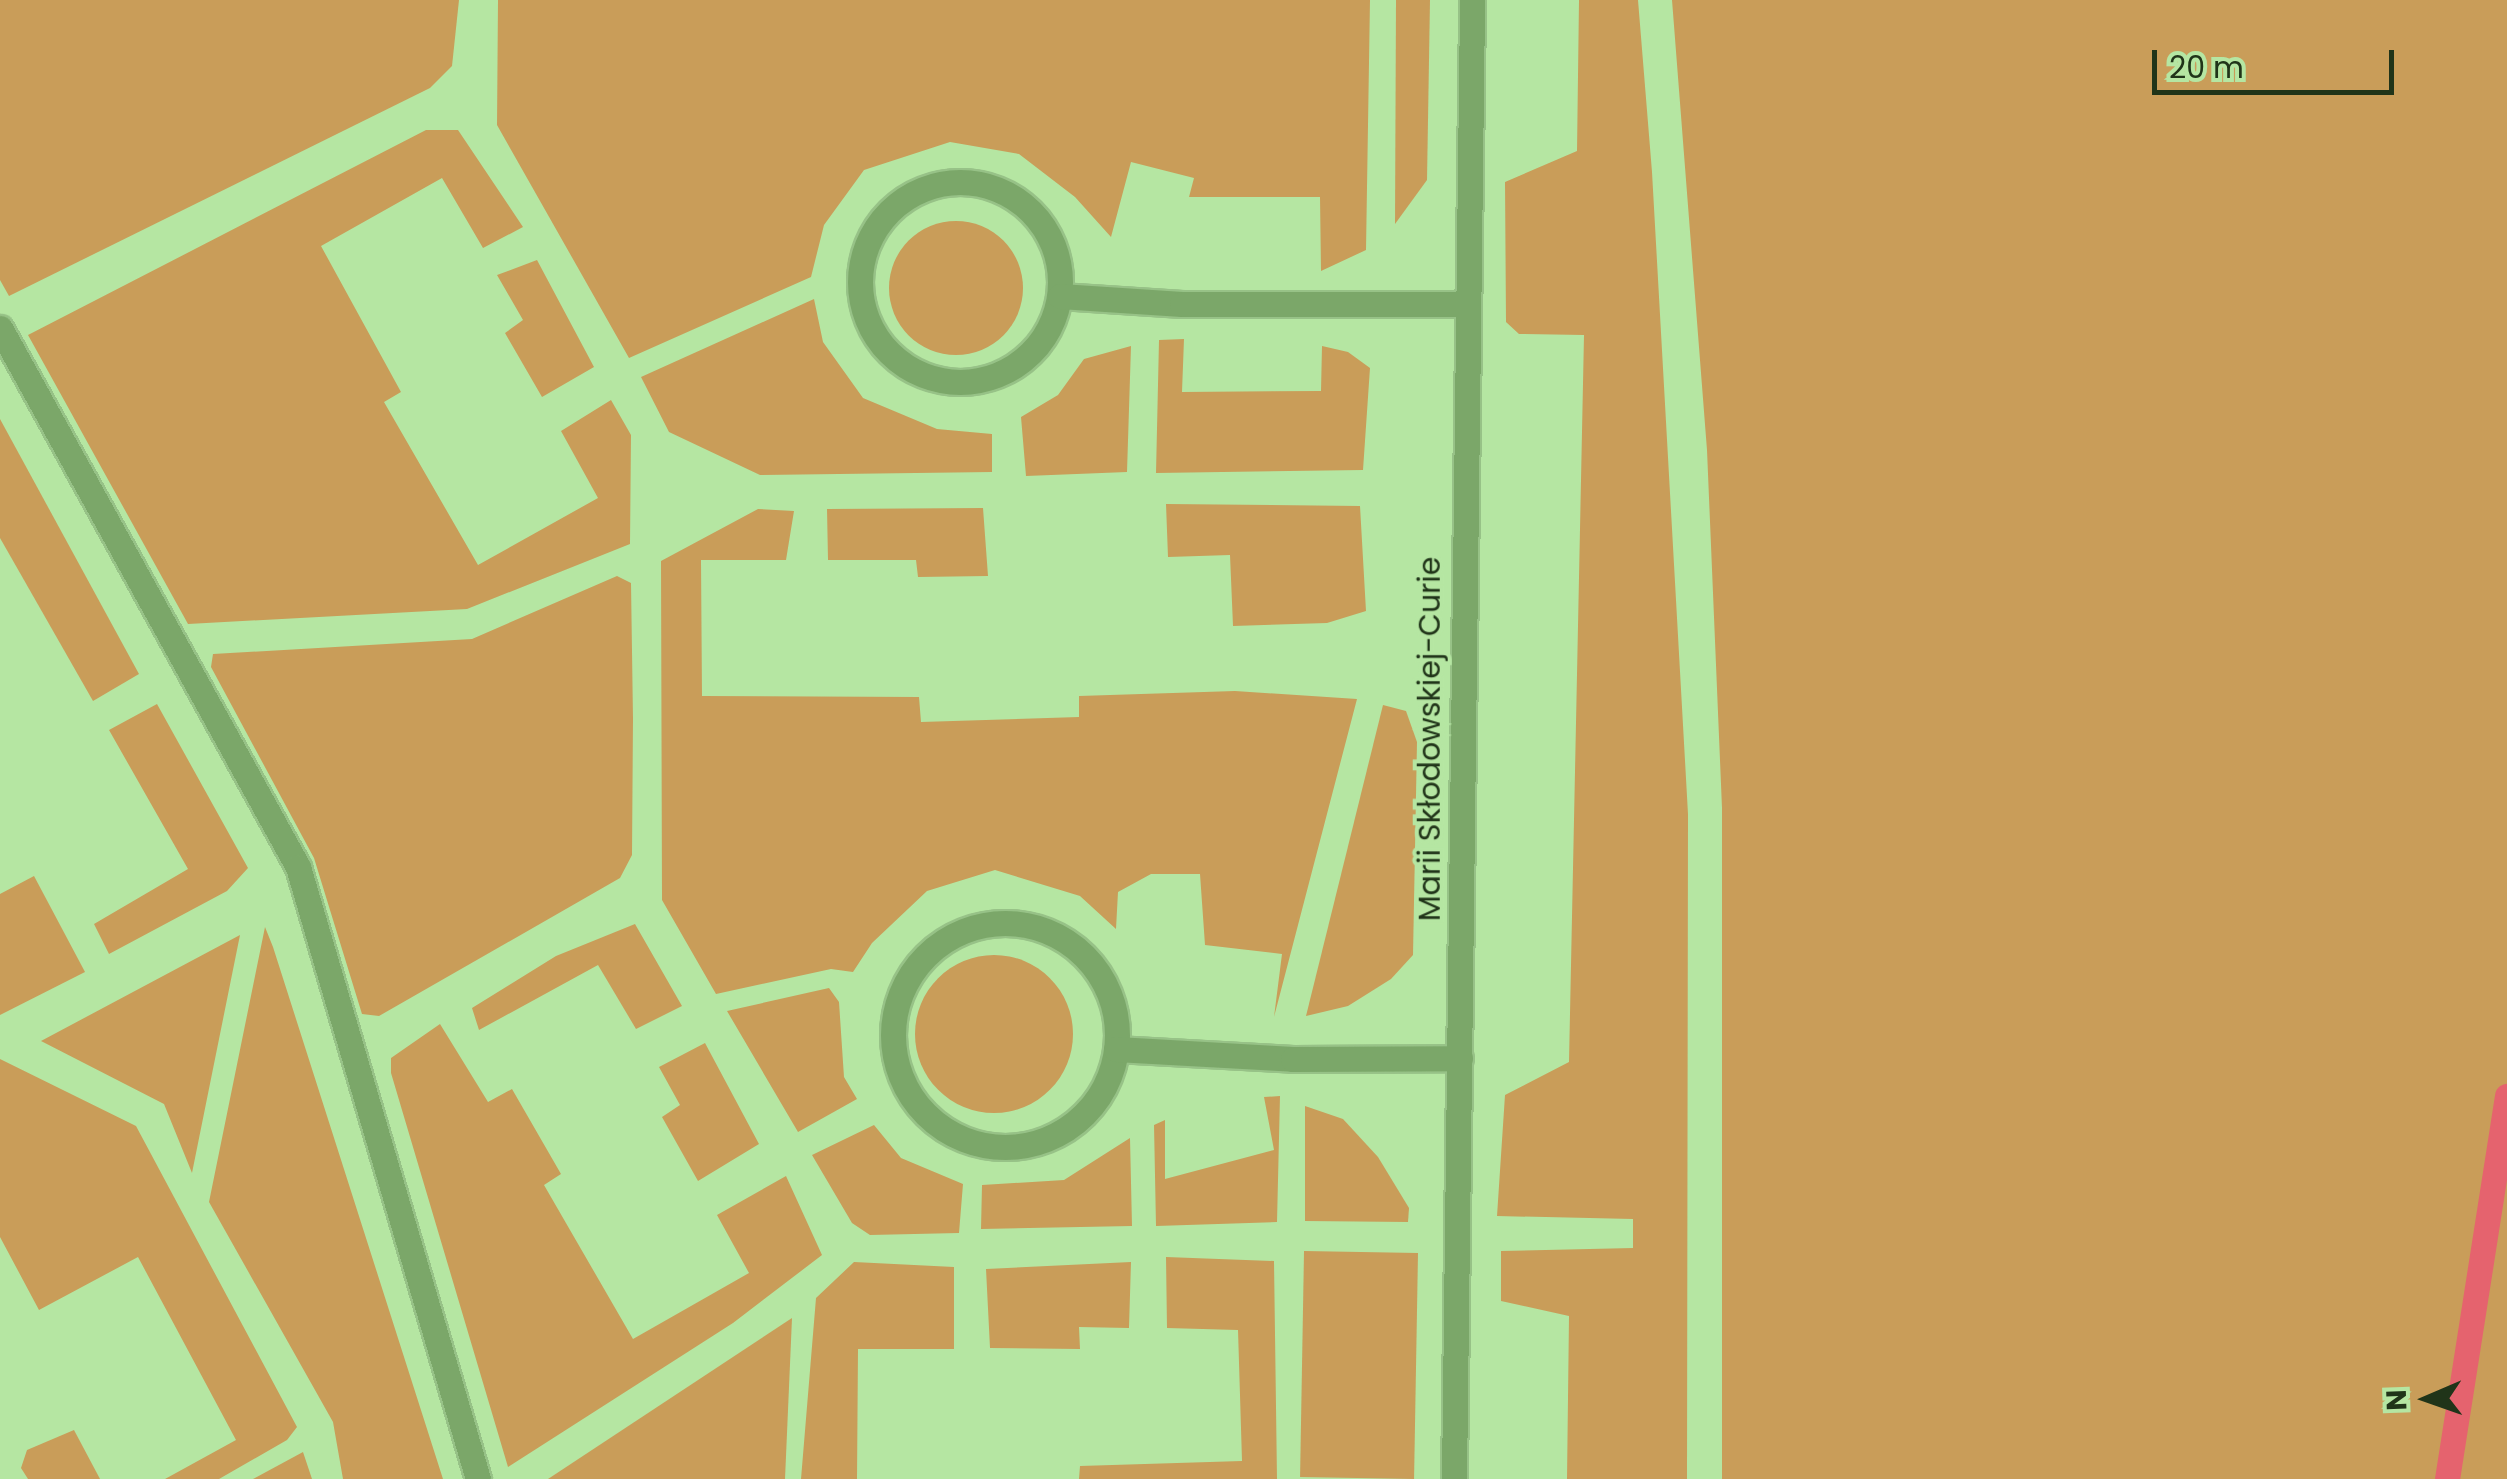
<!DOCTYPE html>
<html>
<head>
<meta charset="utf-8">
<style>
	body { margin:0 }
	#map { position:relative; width:2507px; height:1479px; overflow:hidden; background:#b5e6a2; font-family:Poppins,sans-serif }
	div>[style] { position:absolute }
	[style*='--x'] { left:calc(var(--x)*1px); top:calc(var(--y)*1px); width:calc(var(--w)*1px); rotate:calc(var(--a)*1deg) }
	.green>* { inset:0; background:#c99d59; transform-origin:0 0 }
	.round { border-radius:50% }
	.stream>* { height:25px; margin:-12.5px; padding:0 12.5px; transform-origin:12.5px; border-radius:12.5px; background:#e5636e }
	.roads { filter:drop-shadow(2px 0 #97c287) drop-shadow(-2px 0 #97c287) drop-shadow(0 2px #97c287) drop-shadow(0 -2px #97c287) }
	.lane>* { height:25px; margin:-12.5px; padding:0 12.5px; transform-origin:12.5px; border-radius:12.5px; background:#7ba769 }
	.lane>.ring { margin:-12.5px; padding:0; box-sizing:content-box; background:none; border:25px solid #7ba769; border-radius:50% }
	.street>* { height:25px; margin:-12.5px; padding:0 12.5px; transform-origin:12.5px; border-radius:12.5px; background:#7ba769 }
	span { translate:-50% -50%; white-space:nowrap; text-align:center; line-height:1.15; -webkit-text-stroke:8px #b5e6a2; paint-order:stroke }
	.street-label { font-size:30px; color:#203419 }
	.north { position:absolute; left:2377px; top:1349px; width:100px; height:100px; -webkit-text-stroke:8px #b5e6a2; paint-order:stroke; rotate:268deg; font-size:28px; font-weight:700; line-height:40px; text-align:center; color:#203419 }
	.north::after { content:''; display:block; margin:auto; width:35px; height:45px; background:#203419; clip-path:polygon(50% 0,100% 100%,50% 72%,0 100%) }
	.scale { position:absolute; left:2152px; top:50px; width:242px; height:45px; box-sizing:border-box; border:5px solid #203419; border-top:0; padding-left:12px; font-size:30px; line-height:35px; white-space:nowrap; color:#203419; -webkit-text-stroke:8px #b5e6a2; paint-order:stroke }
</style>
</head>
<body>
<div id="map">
	<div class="green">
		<div style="clip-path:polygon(0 0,459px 0,452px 66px,430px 88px,9px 296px,0 280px)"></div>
		<div style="clip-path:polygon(498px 0,1370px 0,1366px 250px,1321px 271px,1320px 197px,1189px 197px,1194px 178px,1131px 162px,1111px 237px,1075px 197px,1019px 154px,950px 142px,864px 170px,824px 225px,811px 277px,629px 358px,497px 125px)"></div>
		<div style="clip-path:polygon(1396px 0,1430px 0,1427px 180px,1395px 224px)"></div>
		<div style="clip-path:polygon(1579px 0,1638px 0,1652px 172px,1688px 814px,1687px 1479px,1567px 1479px,1569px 1316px,1501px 1301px,1501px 1251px,1633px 1248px,1633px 1219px,1497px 1216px,1505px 1095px,1569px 1062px,1584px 335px,1519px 334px,1506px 322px,1505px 182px,1577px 151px)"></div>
		<div style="clip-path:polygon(1672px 0,2507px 0,2507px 1479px,1722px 1479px,1722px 808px,1707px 450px)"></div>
		<div style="clip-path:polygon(426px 130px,458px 130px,523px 227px,483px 248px,442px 178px,321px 246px,401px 392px,384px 402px,478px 565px,598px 498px,561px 431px,611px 400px,631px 435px,630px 544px,467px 609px,188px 624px,28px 335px)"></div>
		<div class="round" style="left:889px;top:221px;width:134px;height:134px"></div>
		<div style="clip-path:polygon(537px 260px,594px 367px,542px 397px,505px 333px,523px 320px,497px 275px)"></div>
		<div style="clip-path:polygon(814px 299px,823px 342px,863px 398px,937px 429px,992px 434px,992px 472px,760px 475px,669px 432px,641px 377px)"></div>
		<div style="clip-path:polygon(1184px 339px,1182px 392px,1321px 391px,1322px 346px,1348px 352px,1370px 368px,1363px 470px,1156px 473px,1159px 340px)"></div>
		<div style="clip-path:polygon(1131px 346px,1127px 472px,1026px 476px,1021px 417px,1058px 395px,1084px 359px)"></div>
		<div style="clip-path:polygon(0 419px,139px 674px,93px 701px,0 538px)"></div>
		<div style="clip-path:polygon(1166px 504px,1360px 506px,1366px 611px,1327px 623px,1233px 626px,1230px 555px,1168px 557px)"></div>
		<div style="clip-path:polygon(983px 508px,988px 576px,918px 577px,916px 560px,828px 560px,827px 509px)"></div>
		<div style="clip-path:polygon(758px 509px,794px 511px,786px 560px,701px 560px,702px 696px,919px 697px,921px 722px,1079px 717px,1079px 696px,1235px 691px,1357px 699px,1274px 1017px,1282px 954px,1205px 945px,1200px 874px,1151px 874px,1118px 892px,1116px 929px,1080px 896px,995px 870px,927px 891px,872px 943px,853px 972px,831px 969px,716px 994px,662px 900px,661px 561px)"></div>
		<div style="clip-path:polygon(617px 576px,631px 583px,633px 719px,632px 855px,620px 878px,379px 1016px,362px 1014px,314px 858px,211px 667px,213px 654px,472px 639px)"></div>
		<div style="clip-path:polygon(157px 704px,248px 868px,227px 891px,109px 954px,94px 924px,188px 869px,109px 730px)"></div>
		<div style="clip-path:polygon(1383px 705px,1406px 711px,1417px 742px,1413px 955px,1391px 979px,1348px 1006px,1306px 1016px)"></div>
		<div style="clip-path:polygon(34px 876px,85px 972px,0 1015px,0 894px)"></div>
		<div style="clip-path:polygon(635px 924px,682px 1006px,636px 1029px,598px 965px,479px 1030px,472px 1008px,556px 956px)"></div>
		<div style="clip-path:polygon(265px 927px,273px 947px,443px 1479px,343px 1479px,333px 1422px,209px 1202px)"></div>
		<div style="clip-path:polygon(240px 935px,192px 1173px,164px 1104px,41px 1041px)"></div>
		<div class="round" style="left:915px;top:955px;width:158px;height:158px"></div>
		<div style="clip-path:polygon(829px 988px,839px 1002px,844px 1077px,857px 1099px,798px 1132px,727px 1011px)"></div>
		<div style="clip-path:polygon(440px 1024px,488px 1102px,512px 1089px,561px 1174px,544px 1185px,633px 1339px,749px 1273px,717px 1215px,786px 1176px,822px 1255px,733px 1323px,508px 1467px,391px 1073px,391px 1058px)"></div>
		<div style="clip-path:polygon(705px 1043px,759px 1144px,698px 1181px,662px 1117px,680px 1105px,659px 1067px)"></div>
		<div style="clip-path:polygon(0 1059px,136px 1126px,297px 1427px,287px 1440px,219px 1479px,165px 1479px,236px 1440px,138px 1257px,39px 1310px,0 1237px)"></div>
		<div style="clip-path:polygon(1280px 1096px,1277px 1222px,1156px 1226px,1154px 1125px,1165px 1120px,1165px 1179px,1274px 1150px,1264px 1097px)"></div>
		<div style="clip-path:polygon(1305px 1106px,1343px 1119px,1378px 1157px,1409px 1208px,1408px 1222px,1305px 1221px)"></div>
		<div style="clip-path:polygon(874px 1125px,901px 1158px,963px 1184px,959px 1233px,870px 1235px,852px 1223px,812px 1155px)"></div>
		<div style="clip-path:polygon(1130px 1138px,1132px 1226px,981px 1229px,982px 1185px,1064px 1180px)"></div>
		<div style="left:1418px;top:1253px;width:226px;height:114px;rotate:91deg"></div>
		<div style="clip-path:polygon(1166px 1257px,1274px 1261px,1277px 1479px,1079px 1479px,1080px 1466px,1242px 1461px,1238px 1330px,1167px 1328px)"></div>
		<div style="clip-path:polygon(854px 1262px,954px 1267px,954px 1349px,858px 1349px,857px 1479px,801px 1479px,816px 1298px)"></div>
		<div style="clip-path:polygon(1131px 1262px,1129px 1328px,1079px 1327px,1080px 1349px,990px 1348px,986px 1269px)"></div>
		<div style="clip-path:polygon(792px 1318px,785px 1479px,548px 1479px)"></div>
		<div style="clip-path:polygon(74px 1430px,100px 1479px,28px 1479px,21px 1468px,27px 1450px)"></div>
		<div style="clip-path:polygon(303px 1452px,312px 1479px,253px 1479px)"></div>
	</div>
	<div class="stream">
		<div style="--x:2447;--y:1479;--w:388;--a:-81.1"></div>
	</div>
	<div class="roads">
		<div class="lane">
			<div class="ring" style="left:860px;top:182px;width:175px;height:175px"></div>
			<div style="--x:1060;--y:296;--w:122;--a:3.8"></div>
			<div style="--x:1182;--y:304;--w:284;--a:0"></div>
			<div class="ring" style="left:893px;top:923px;width:199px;height:199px"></div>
			<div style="--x:1116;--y:1049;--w:177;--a:3.2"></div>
			<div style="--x:1293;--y:1059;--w:167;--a:-0.3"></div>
		</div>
		<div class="street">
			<div style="--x:0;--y:328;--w:616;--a:61.06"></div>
			<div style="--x:298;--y:867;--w:638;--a:73.61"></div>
			<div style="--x:1454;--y:1479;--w:1479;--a:-89.3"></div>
		</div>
	</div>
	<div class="street-label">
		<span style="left:1430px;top:739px;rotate:-90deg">Marii Skłodowskiej-Curie</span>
	</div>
	<div class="north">N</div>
	<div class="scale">20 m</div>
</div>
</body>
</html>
